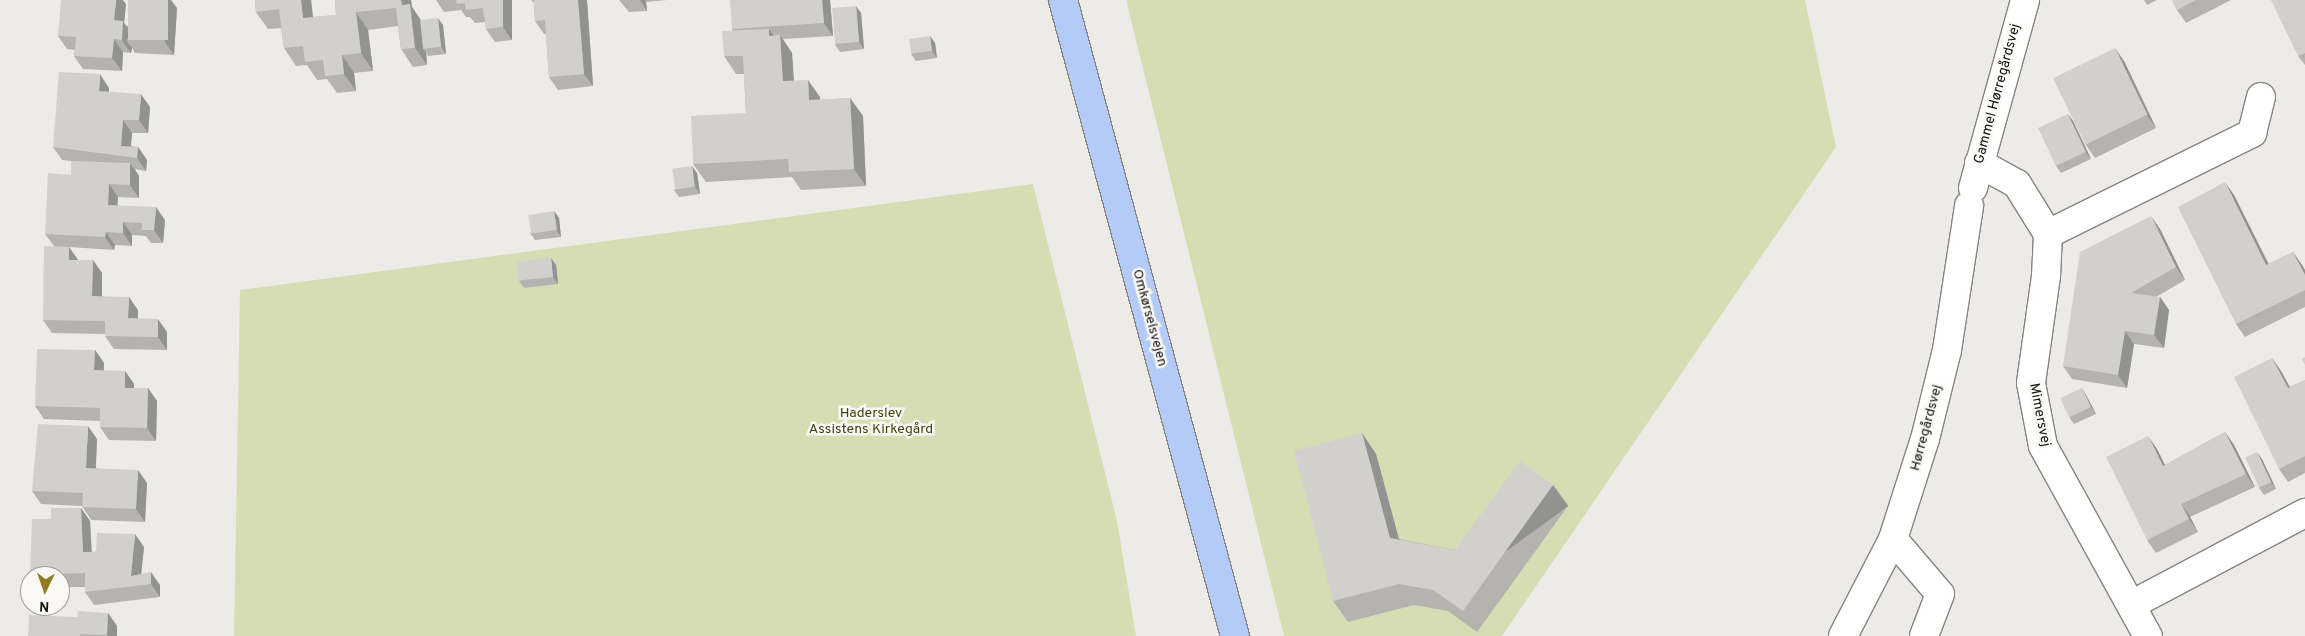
<!DOCTYPE html>
<html>
<head>
<meta charset="utf-8">
<style>
	body { margin:0 }
	#map { position:relative; width:2305px; height:636px; overflow:hidden; background:#edebe8; font-family:Overpass,sans-serif }
	div>[style] { position:absolute }
	[style*='--x'] { left:calc(var(--x)*1px); top:calc(var(--y)*1px); width:calc(var(--w)*1px); rotate:calc(var(--a)*1deg) }
	.green>* { inset:0; background:#d6ddb3 }
	.roads { filter:drop-shadow(1px 0 #858481) drop-shadow(-1px 0 #858481) drop-shadow(0 1px #858481) drop-shadow(0 -1px #858481) }
	.minor>* { height:28px; margin:-14px; padding:0 14px; transform-origin:14px; border-radius:14px; background:#fff }
	.major>* { height:28px; margin:-14px; padding:0 14px; transform-origin:14px; border-radius:14px; background:#b5cbf7 }
	.wall>* { inset:0; background:#b4b3b0 }
	.shaded-wall>* { inset:0; background:#929290; transform-origin:0 0 }
	.building>* { inset:0; background:#d1d0cd; transform-origin:0 0 }
	span { translate:-50% -50%; white-space:nowrap; text-align:center; line-height:1.15; -webkit-text-stroke:5px #faf9f5; paint-order:stroke }
	.street-label { font-size:14px; color:#121211 }
	.park-label { font-size:14px; color:#3d4312 }
	.north { position:absolute; left:20px; top:566px; width:50px; height:50px; box-sizing:border-box; background:#faf9f5; border:1px solid #9d9d9a; border-radius:50%; rotate:183deg; font-size:14px; font-weight:700; line-height:20px; text-align:center; color:#121211 }
	.north::after { content:''; display:block; margin:auto; width:18px; height:22px; background:#927c23; clip-path:polygon(50% 0,100% 100%,50% 72%,0 100%) }
</style>
</head>
<body>
<div id="map">
	<div class="green">
		<div style="clip-path:polygon(1126px 0,1805px 0,1836px 147px,1502px 636px,1284px 636px)"></div>
		<div style="clip-path:polygon(1033px 184px,1117px 521px,1136px 636px,234px 636px,240px 290px)"></div>
	</div>
	<div class="roads">
		<div class="minor">
			<div style="--x:1979;--y:163;--w:43;--a:28.9"></div>
			<div style="--x:2017;--y:184;--w:59;--a:58.2"></div>
			<div style="--x:2048;--y:234;--w:42;--a:92.7"></div>
			<div style="--x:2046;--y:276;--w:108;--a:98"></div>
			<div style="--x:2031;--y:383;--w:64;--a:79.2"></div>
			<div style="--x:2043;--y:446;--w:217;--a:61.1"></div>
			<div style="--x:1973;--y:188;--w:195;--a:-74.5"></div>
			<div style="--x:2048;--y:234;--w:228;--a:-26.3"></div>
			<div style="--x:2252;--y:133;--w:37;--a:-76"></div>
			<div style="--x:1893;--y:539;--w:72;--a:49.5"></div>
			<div style="--x:1940;--y:594;--w:45;--a:110.9"></div>
			<div style="--x:2131;--y:605;--w:197;--a:-27.9"></div>
			<div style="--x:1843;--y:636;--w:109;--a:-62.7"></div>
			<div style="--x:1893;--y:539;--w:105;--a:-72.3"></div>
			<div style="--x:1925;--y:439;--w:92;--a:-76.1"></div>
			<div style="--x:1947;--y:350;--w:146;--a:-81.3"></div>
		</div>
		<div class="major">
			<div style="--x:1063;--y:0;--w:659;--a:74.87"></div>
		</div>
	</div>
	<div class="wall">
		<div style="clip-path:polygon(255px 0,311px 0,313px 17px,336px 15px,335px 0,411px 0,412px 7px,421px 20px,443px 25px,446px 54px,428px 56px,426px 52px,427px 65px,413px 67px,401px 49px,398px 26px,368px 30px,373px 71px,354px 73px,356px 91px,337px 93px,327px 79px,317px 80px,307px 65px,296px 66px,284px 48px,281px 28px,268px 29px,256px 12px)"></div>
		<div style="clip-path:polygon(436px 0,512px 0,512px 40px,495px 42px,486px 29px,485px 22px,475px 23px,470px 17px,466px 17px,461px 10px,444px 12px)"></div>
		<div style="clip-path:polygon(531px 0,587px 0,593px 86px,558px 90px,549px 77px,546px 34px,544px 34px,535px 21px,534px 3px)"></div>
		<div style="clip-path:polygon(619px 0,667px 0,646px 2px,647px 11px,629px 12px)"></div>
		<div style="clip-path:polygon(830px 0,833px 36px,783px 39px,792px 53px,794px 81px,820px 97px,820px 100px,850px 98px,863px 116px,866px 186px,801px 190px,792px 177px,706px 182px,693px 164px,746px 113px,744px 74px,736px 74px,724px 56px,733px 31px,732px 29px)"></div>
		<div style="clip-path:polygon(2144px 0,2157px 0,2147px 5px)"></div>
		<div style="clip-path:polygon(2172px 0,2231px 0,2186px 23px,2177px 10px)"></div>
		<div style="clip-path:polygon(2305px 0,2305px 65px,2298px 56px)"></div>
		<div style="clip-path:polygon(126px 4px,124px 23px,127px 26px,177px 8px,174px 55px,135px 53px,132px 48px,131px 53px,123px 52px,122px 71px,83px 69px,74px 56px,75px 50px,67px 49px,58px 36px)"></div>
		<div style="clip-path:polygon(861px 13px,864px 49px,840px 52px,835px 45px)"></div>
		<div style="clip-path:polygon(930px 36px,935px 43px,937px 58px,916px 61px,911px 54px)"></div>
		<div style="clip-path:polygon(2124px 61px,2156px 128px,2095px 158px,2086px 145px)"></div>
		<div style="clip-path:polygon(109px 88px,109px 92px,150px 107px,148px 133px,132px 133px,131px 146px,138px 147px,147px 160px,146px 171px,135px 169px,139px 176px,139px 198px,118px 197px,117px 205px,165px 220px,163px 243px,151px 243px,146px 236px,132px 235px,132px 246px,115px 245px,114px 250px,69px 247px,78px 260px,93px 260px,102px 273px,102px 296px,138px 310px,138px 318px,167px 332px,167px 350px,114px 349px,105px 336px,105px 334px,52px 333px,43px 320px,54px 246px,45px 234px,71px 175px,71px 161px,62px 160px,53px 147px)"></div>
		<div style="clip-path:polygon(2068px 114px,2073px 121px,2091px 159px,2061px 173px,2056px 166px)"></div>
		<div style="clip-path:polygon(697px 173px,700px 194px,679px 197px,674px 190px)"></div>
		<div style="clip-path:polygon(2234px 195px,2269px 264px,2293px 252px,2302px 265px,2305px 270px,2305px 307px,2245px 337px,2236px 324px)"></div>
		<div style="clip-path:polygon(554px 211px,559px 218px,561px 237px,535px 240px,530px 233px)"></div>
		<div style="clip-path:polygon(2160px 229px,2185px 280px,2156px 297px,2160px 297px,2169px 310px,2164px 348px,2134px 344px,2127px 388px,2072px 379px,2063px 366px)"></div>
		<div style="clip-path:polygon(556px 265px,558px 284px,524px 288px,519px 281px)"></div>
		<div style="clip-path:polygon(95px 350px,104px 363px,104px 371px,125px 371px,134px 384px,134px 388px,148px 388px,157px 401px,156px 441px,109px 440px,100px 427px,100px 421px,44px 419px,35px 406px)"></div>
		<div style="clip-path:polygon(2272px 358px,2281px 371px,2290px 387px,2305px 380px,2305px 473px,2288px 482px,2279px 469px)"></div>
		<div style="clip-path:polygon(2082px 388px,2086px 395px,2096px 414px,2074px 424px,2069px 417px)"></div>
		<div style="clip-path:polygon(2225px 432px,2234px 445px,2255px 487px,2190px 517px,2198px 532px,2156px 553px,2147px 540px,2157px 449px,2165px 465px)"></div>
		<div style="clip-path:polygon(1362px 433px,1376px 454px,1399px 539px,1455px 550px,1553px 485px,1568px 506px,1477px 632px,1448px 611px,1414px 605px,1348px 622px,1333px 601px)"></div>
		<div style="clip-path:polygon(97px 439px,96px 468px,147px 483px,145px 522px,91px 520px,82px 506px,41px 504px,32px 491px)"></div>
		<div style="clip-path:polygon(2262px 459px,2276px 489px,2264px 495px,2259px 488px)"></div>
		<div style="clip-path:polygon(81px 508px,90px 521px,92px 552px,144px 547px,141px 574px,160px 585px,160px 597px,94px 605px,85px 592px,85px 587px,60px 587px,60px 576px,31px 576px,30px 575px,51px 519px)"></div>
		<div style="clip-path:polygon(108px 613px,117px 626px,117px 636px,28px 636px,77px 617px)"></div>
	</div>
	<div class="shaded-wall">
		<div style="clip-path:polygon(116px 0,123px 0,126px 4px,124px 23px,132px 34px,126px 40px,132px 48px,131px 53px,122px 40px,114px 20px)"></div>
		<div style="clip-path:polygon(168px 0,171px 0,177px 8px,174px 55px,165px 42px)"></div>
		<div style="clip-path:polygon(301px 0,311px 0,315px 36px,303px 18px)"></div>
		<div style="clip-path:polygon(401px 0,411px 0,412px 7px,422px 22px,423px 49px,426px 52px,427px 65px,415px 48px,402px 5px)"></div>
		<div style="clip-path:polygon(503px 0,512px 0,512px 40px,503px 27px)"></div>
		<div style="clip-path:polygon(578px 0,587px 0,593px 86px,584px 74px)"></div>
		<div style="clip-path:polygon(640px 0,645px 0,646px 2px,647px 11px)"></div>
		<div style="clip-path:polygon(822px 0,830px 0,833px 36px,824px 23px)"></div>
		<div style="clip-path:polygon(856px 6px,861px 13px,864px 49px,859px 42px)"></div>
		<div style="clip-path:polygon(356px 12px,368px 30px,373px 71px,361px 53px)"></div>
		<div style="clip-path:polygon(438px 18px,443px 25px,446px 54px,441px 47px)"></div>
		<div style="clip-path:polygon(769px 29px,781px 46px,780px 35px,792px 53px,795px 99px,783px 81px,769px 36px)"></div>
		<div style="clip-path:polygon(930px 36px,935px 43px,937px 58px,932px 51px)"></div>
		<div style="clip-path:polygon(114px 39px,123px 52px,122px 71px,112px 58px)"></div>
		<div style="clip-path:polygon(2115px 48px,2124px 61px,2156px 128px,2147px 115px)"></div>
		<div style="clip-path:polygon(342px 55px,354px 73px,356px 91px,344px 74px)"></div>
		<div style="clip-path:polygon(100px 74px,109px 88px,108px 104px,99px 91px)"></div>
		<div style="clip-path:polygon(808px 80px,820px 97px,821px 118px,809px 100px)"></div>
		<div style="clip-path:polygon(141px 94px,150px 107px,148px 133px,139px 120px)"></div>
		<div style="clip-path:polygon(850px 98px,863px 116px,866px 186px,854px 169px)"></div>
		<div style="clip-path:polygon(2068px 114px,2073px 121px,2091px 159px,2086px 152px)"></div>
		<div style="clip-path:polygon(123px 120px,132px 133px,130px 157px,121px 146px)"></div>
		<div style="clip-path:polygon(138px 147px,147px 160px,146px 171px,137px 158px)"></div>
		<div style="clip-path:polygon(130px 163px,139px 176px,139px 198px,130px 185px)"></div>
		<div style="clip-path:polygon(692px 166px,697px 173px,700px 194px,695px 187px)"></div>
		<div style="clip-path:polygon(2225px 182px,2234px 195px,2275px 278px,2266px 265px)"></div>
		<div style="clip-path:polygon(109px 184px,118px 197px,117px 218px,108px 205px)"></div>
		<div style="clip-path:polygon(156px 207px,165px 220px,163px 243px,154px 230px)"></div>
		<div style="clip-path:polygon(554px 211px,559px 218px,561px 237px,557px 230px)"></div>
		<div style="clip-path:polygon(2151px 216px,2160px 229px,2185px 280px,2176px 267px)"></div>
		<div style="clip-path:polygon(123px 222px,132px 235px,132px 246px,123px 233px)"></div>
		<div style="clip-path:polygon(106px 232px,115px 245px,114px 250px,105px 237px)"></div>
		<div style="clip-path:polygon(69px 247px,78px 260px,69px 260px)"></div>
		<div style="clip-path:polygon(2293px 252px,2302px 265px,2305px 270px,2305px 275px)"></div>
		<div style="clip-path:polygon(551px 258px,556px 265px,558px 284px,553px 277px)"></div>
		<div style="clip-path:polygon(93px 260px,102px 273px,102px 309px,92px 296px)"></div>
		<div style="clip-path:polygon(129px 297px,138px 310px,137px 331px,128px 318px)"></div>
		<div style="clip-path:polygon(2160px 297px,2169px 310px,2164px 348px,2154px 335px)"></div>
		<div style="clip-path:polygon(158px 319px,167px 332px,167px 350px,158px 337px)"></div>
		<div style="clip-path:polygon(2125px 331px,2134px 344px,2127px 388px,2118px 375px)"></div>
		<div style="clip-path:polygon(95px 350px,104px 363px,103px 383px,94px 370px)"></div>
		<div style="clip-path:polygon(2272px 358px,2281px 371px,2297px 401px,2288px 388px)"></div>
		<div style="clip-path:polygon(125px 371px,134px 384px,134px 401px,125px 388px)"></div>
		<div style="clip-path:polygon(148px 388px,157px 401px,156px 441px,147px 428px)"></div>
		<div style="clip-path:polygon(2082px 388px,2086px 395px,2096px 414px,2091px 407px)"></div>
		<div style="clip-path:polygon(88px 426px,97px 439px,95px 481px,86px 468px)"></div>
		<div style="clip-path:polygon(2225px 432px,2234px 445px,2255px 487px,2246px 474px)"></div>
		<div style="clip-path:polygon(1362px 433px,1376px 454px,1404px 558px,1390px 538px)"></div>
		<div style="clip-path:polygon(2148px 436px,2157px 449px,2172px 479px,2163px 466px)"></div>
		<div style="clip-path:polygon(2257px 452px,2262px 459px,2276px 489px,2271px 482px)"></div>
		<div style="clip-path:polygon(138px 470px,147px 483px,145px 522px,136px 509px)"></div>
		<div style="left:1553px;top:485px;width:26px;height:155px;rotate:54deg"></div>
		<div style="clip-path:polygon(2181px 504px,2190px 517px,2198px 532px,2189px 519px)"></div>
		<div style="clip-path:polygon(81px 508px,90px 521px,92px 565px,83px 552px)"></div>
		<div style="clip-path:polygon(135px 534px,144px 547px,140px 585px,131px 576px)"></div>
		<div style="clip-path:polygon(151px 572px,160px 585px,160px 597px,151px 584px)"></div>
		<div style="clip-path:polygon(108px 613px,117px 626px,117px 636px,108px 636px,107px 635px)"></div>
	</div>
	<div class="building">
		<div style="clip-path:polygon(61px 0,116px 0,114px 20px,123px 21px,122px 40px,114px 39px,112px 58px,74px 56px,76px 37px,58px 36px)"></div>
		<div style="left:128px;top:0;width:40px;height:40px"></div>
		<div style="clip-path:polygon(255px 0,301px 0,303px 18px,336px 15px,335px 0,401px 0,402px 5px,410px 4px,415px 48px,401px 49px,396px 8px,356px 12px,361px 53px,342px 55px,344px 74px,325px 76px,323px 60px,305px 62px,303px 46px,284px 48px,279px 9px,256px 12px)"></div>
		<div style="clip-path:polygon(456px 0,503px 0,503px 27px,486px 29px,483px 8px,466px 10px,465px 3px,457px 4px)"></div>
		<div style="clip-path:polygon(534px 0,578px 0,584px 74px,549px 77px,545px 20px,535px 21px)"></div>
		<div style="clip-path:polygon(730px 0,822px 0,824px 23px,732px 29px)"></div>
		<div style="clip-path:polygon(2172px 0,2196px 0,2177px 10px)"></div>
		<div style="clip-path:polygon(2271px 0,2305px 0,2305px 53px,2298px 56px)"></div>
		<div style="left:856px;top:6px;width:36px;height:24px;rotate:85deg"></div>
		<div style="left:438px;top:18px;width:29px;height:18px;rotate:84deg"></div>
		<div style="clip-path:polygon(769px 29px,769px 36px,780px 35px,783px 81px,808px 80px,809px 100px,850px 98px,854px 169px,789px 172px,788px 159px,693px 164px,691px 116px,746px 113px,743px 56px,724px 56px,722px 31px)"></div>
		<div style="left:930px;top:36px;width:15px;height:21px;rotate:82deg"></div>
		<div style="left:2115px;top:48px;width:74px;height:69px;rotate:64deg"></div>
		<div style="clip-path:polygon(59px 72px,100px 74px,99px 91px,141px 94px,139px 120px,123px 120px,121px 146px,138px 147px,137px 158px,53px 147px)"></div>
		<div style="left:2068px;top:114px;width:42px;height:33px;rotate:65deg"></div>
		<div style="clip-path:polygon(71px 161px,130px 163px,130px 185px,109px 184px,108px 205px,156px 207px,154px 230px,142px 230px,142px 223px,123px 222px,123px 233px,106px 232px,105px 237px,45px 234px,48px 173px,71px 175px)"></div>
		<div style="left:692px;top:166px;width:21px;height:20px;rotate:82deg"></div>
		<div style="clip-path:polygon(2225px 182px,2266px 265px,2293px 252px,2305px 275px,2305px 290px,2236px 324px,2178px 207px)"></div>
		<div style="left:554px;top:211px;width:19px;height:26px;rotate:81deg"></div>
		<div style="clip-path:polygon(2151px 216px,2176px 267px,2131px 293px,2160px 297px,2154px 335px,2125px 331px,2118px 375px,2063px 366px,2080px 252px)"></div>
		<div style="clip-path:polygon(44px 246px,69px 247px,69px 260px,93px 260px,92px 296px,129px 297px,128px 318px,158px 319px,158px 337px,105px 336px,105px 321px,43px 320px)"></div>
		<div style="left:551px;top:258px;width:19px;height:35px;rotate:84deg"></div>
		<div style="clip-path:polygon(37px 349px,95px 350px,94px 370px,125px 371px,125px 388px,148px 388px,147px 428px,100px 427px,100px 408px,35px 406px)"></div>
		<div style="clip-path:polygon(2305px 357px,2305px 365px,2302px 359px)"></div>
		<div style="clip-path:polygon(2272px 358px,2288px 388px,2305px 380px,2305px 456px,2279px 469px,2234px 377px)"></div>
		<div style="left:2082px;top:388px;width:21px;height:24px;rotate:65deg"></div>
		<div style="clip-path:polygon(38px 424px,88px 426px,86px 468px,138px 470px,136px 509px,82px 507px,83px 493px,32px 491px)"></div>
		<div style="clip-path:polygon(2225px 432px,2246px 474px,2181px 504px,2189px 519px,2147px 540px,2106px 457px,2148px 436px,2163px 466px)"></div>
		<div style="clip-path:polygon(1362px 433px,1390px 538px,1455px 550px,1520px 461px,1553px 485px,1463px 611px,1433px 590px,1399px 584px,1333px 601px,1294px 451px)"></div>
		<div style="left:2257px;top:452px;width:33px;height:13px;rotate:65deg"></div>
		<div style="clip-path:polygon(51px 508px,81px 508px,83px 552px,96px 552px,97px 533px,135px 534px,131px 576px,151px 572px,151px 584px,85px 592px,85px 573px,30px 575px,32px 519px,51px 519px)"></div>
		<div style="clip-path:polygon(78px 611px,108px 613px,107px 635px,80px 634px,80px 636px,28px 636px,29px 615px,77px 617px)"></div>
	</div>
	<div class="street-label">
		<span style="left:1998px;top:94px;rotate:-75deg">Gammel Hørregårdsvej</span>
		<span style="left:1149px;top:318px;rotate:75deg">Omkørselsvejen</span>
		<span style="left:2039px;top:415px;rotate:79deg">Mimersvej</span>
		<span style="left:1927px;top:428px;rotate:-75deg">Hørregårdsvej</span>
	</div>
	<div class="park-label">
		<span style="left:871px;top:422px">Haderslev<br>Assistens Kirkegård</span>
	</div>
	<div class="north">N</div>
</div>
</body>
</html>
